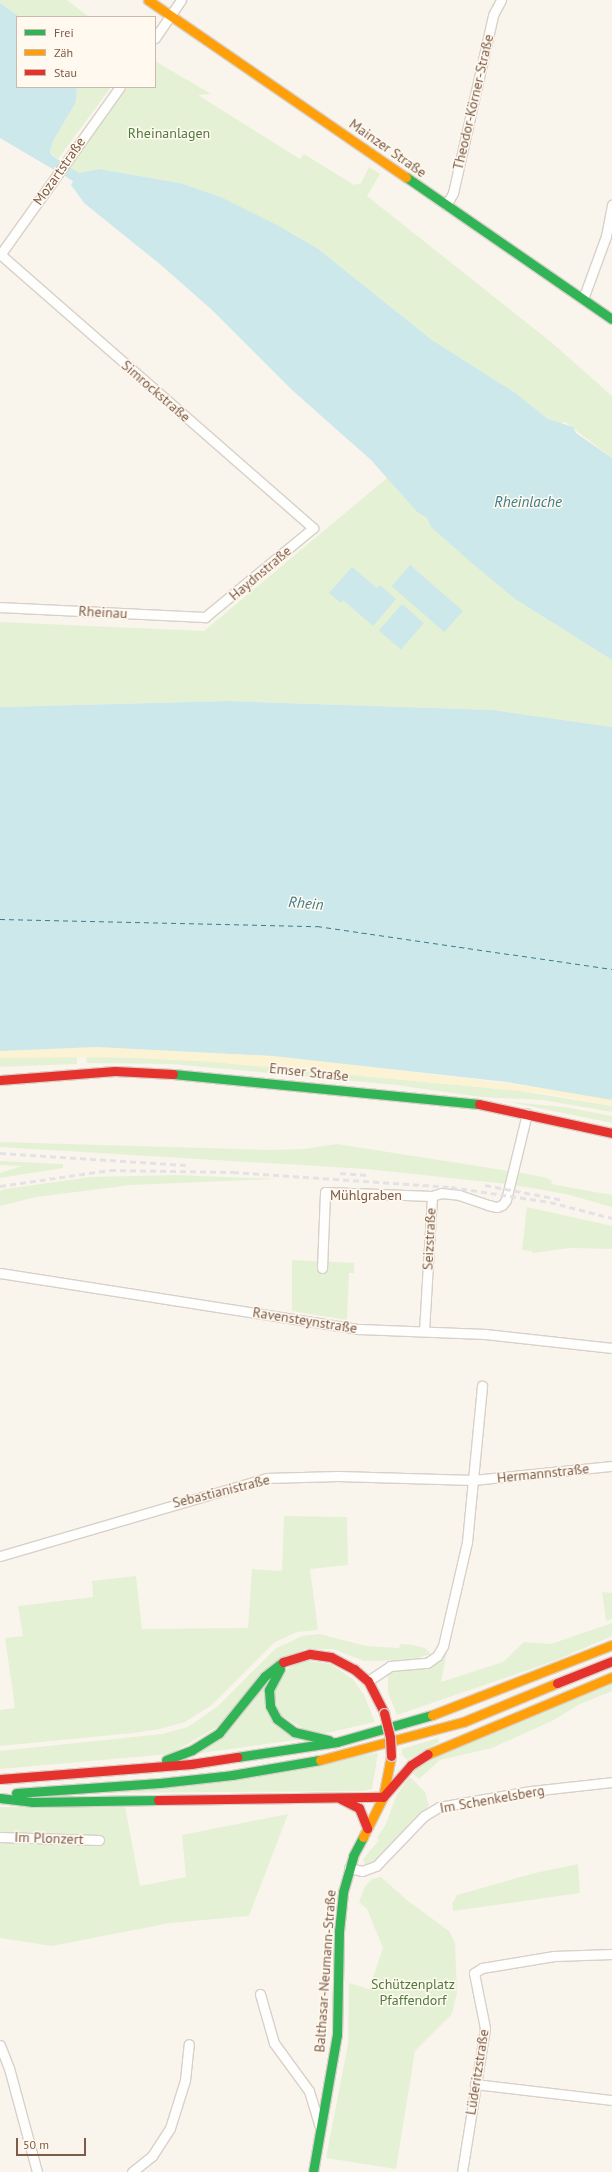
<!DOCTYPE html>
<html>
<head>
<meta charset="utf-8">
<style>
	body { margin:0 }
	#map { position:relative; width:612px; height:2172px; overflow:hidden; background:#f9f5ec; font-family:"PT Sans",sans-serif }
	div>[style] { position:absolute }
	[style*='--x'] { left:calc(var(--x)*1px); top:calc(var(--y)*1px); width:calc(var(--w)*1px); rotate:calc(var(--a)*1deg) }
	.green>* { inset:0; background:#e5f1d5 }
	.sand>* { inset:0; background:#fcf3d4 }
	.water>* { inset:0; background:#cce8eb; transform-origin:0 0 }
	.ferry>* { height:1px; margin-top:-0.5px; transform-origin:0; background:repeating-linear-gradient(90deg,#3c7b8a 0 5px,transparent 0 9px) }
	.roads { filter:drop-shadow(1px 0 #d8d0c9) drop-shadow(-1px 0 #d8d0c9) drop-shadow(0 1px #d8d0c9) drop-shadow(0 -1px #d8d0c9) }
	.street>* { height:9px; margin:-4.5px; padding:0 4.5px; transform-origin:4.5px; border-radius:4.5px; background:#fefefc }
	.fast>* { height:9px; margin:-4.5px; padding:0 4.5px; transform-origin:4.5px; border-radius:4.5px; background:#30b455 }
	.slow>* { height:9px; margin:-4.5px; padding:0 4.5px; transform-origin:4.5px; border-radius:4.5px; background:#ff9f0a }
	.jam>* { height:9px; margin:-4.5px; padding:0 4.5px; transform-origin:4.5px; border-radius:4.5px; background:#e5322d }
	.rail>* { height:3px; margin-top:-1.5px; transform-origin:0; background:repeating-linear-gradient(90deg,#e5e2e6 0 6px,transparent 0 10px) }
	.bridges { filter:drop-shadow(1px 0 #d9d0c8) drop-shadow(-1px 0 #d9d0c8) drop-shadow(0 1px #d9d0c8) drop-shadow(0 -1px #d9d0c8) }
	.jam-bridge>* { height:9px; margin:-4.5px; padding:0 4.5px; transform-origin:4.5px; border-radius:4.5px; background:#e5322d }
	span { translate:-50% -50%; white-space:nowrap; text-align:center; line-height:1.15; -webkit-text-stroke:3px #fff9ef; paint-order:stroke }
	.street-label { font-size:14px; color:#7c5b48 }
	.park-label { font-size:14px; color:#4e7c3c }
	.water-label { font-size:15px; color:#3c7b8a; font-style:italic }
	.legend { position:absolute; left:16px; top:16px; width:140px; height:72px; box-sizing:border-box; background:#fff9ef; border:1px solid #cbbaac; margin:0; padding:5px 7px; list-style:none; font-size:12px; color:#7c5b48 }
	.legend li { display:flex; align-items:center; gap:8px; height:20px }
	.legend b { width:20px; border:1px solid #cbbaac }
	.scale { position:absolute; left:16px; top:2138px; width:70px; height:18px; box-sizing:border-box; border:2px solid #7c5b48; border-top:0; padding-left:5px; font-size:12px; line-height:14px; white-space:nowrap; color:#7c5b48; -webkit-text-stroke:3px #fff9ef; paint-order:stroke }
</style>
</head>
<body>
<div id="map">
	<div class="green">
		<div style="clip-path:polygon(0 0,67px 0,89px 17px,20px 17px,0 3px)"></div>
		<div style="clip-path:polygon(155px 61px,211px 94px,198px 95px,300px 159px,304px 154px,354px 185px,361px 183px,369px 167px,380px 174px,367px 196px,551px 342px,612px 396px,612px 458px,565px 422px,561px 424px,548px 419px,514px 392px,432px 340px,317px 248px,290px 232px,221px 197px,180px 183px,99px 169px,79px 173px,69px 168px,128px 87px,155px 87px)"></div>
		<div style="clip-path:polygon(77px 87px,111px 87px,58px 159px,50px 152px,53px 141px,76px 102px)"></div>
		<div style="clip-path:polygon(387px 478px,417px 512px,427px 518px,439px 534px,515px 599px,612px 660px,612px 727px,493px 710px,228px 701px,0 707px,0 622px,204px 631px)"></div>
		<div style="clip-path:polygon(58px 1056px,77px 1057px,77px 1064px,0 1067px,0 1058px)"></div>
		<div style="clip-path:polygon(86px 1057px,161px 1058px,215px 1062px,520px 1091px,612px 1106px,612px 1112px,543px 1100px,481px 1097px,396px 1085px,227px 1069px,171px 1064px,87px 1063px)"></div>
		<div style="clip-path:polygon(509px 1102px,565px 1107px,612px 1116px,612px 1123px)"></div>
		<div style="clip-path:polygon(0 1142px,269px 1150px,304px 1149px,337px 1144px,509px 1171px,507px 1184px,366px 1169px,0 1147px)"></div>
		<div style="clip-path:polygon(0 1161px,63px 1164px,63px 1168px,0 1178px,0 1173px,22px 1166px,0 1165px)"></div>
		<div style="clip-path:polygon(517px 1172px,547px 1178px,552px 1181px,551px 1184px,612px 1195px,612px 1207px,566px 1194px,514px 1185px)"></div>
		<div style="clip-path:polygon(176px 1175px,276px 1179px,131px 1185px,36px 1197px,0 1206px,0 1191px,5px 1189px,91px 1177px)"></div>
		<div style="clip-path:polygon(527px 1207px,612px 1226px,612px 1249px,570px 1248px,532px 1253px,532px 1251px,522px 1250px)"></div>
		<div style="clip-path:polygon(292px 1260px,354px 1263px,354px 1273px,349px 1273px,347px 1320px,292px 1311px)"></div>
		<div style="clip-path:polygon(284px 1516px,347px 1517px,348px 1565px,310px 1569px,318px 1630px,297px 1632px,275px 1642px,212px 1705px,185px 1722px,160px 1729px,134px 1733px,0 1746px,0 1710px,15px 1708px,5px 1638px,23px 1636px,18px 1606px,93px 1597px,92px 1581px,136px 1576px,142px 1629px,248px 1628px,252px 1569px,282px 1571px)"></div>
		<div style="clip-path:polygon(602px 1592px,612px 1593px,612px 1619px,606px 1621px)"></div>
		<div style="clip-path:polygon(612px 1623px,612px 1636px,554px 1661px,397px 1715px,388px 1692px,388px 1674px,391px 1672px,425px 1668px,438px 1661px,447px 1652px,441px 1682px,503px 1662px,524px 1642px,551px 1644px)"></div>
		<div style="clip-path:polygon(319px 1634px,366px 1646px,399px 1648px,400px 1644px,413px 1645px,425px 1648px,431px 1654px,411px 1660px,364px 1661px,333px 1649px,304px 1649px,224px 1723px,170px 1754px,0 1769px,0 1751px,162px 1734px,188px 1727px,218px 1706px,275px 1649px,302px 1636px)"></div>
		<div style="clip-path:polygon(302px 1660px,330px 1664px,353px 1679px,364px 1695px,375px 1722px,327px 1733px,308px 1732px,277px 1712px,274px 1685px,281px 1673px)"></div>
		<div style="clip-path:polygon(267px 1678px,265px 1694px,303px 1739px,194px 1754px)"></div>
		<div style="clip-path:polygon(612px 1681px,612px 1691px,578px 1705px,554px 1720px,492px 1748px,440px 1760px,419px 1779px,413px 1774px,415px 1766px)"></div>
		<div style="clip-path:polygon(438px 1738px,439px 1742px,407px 1760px,402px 1755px,402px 1749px)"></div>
		<div style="clip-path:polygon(378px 1753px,372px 1789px,364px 1791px,85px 1793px)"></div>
		<div style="clip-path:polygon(410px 1777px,425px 1792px,429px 1806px,372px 1863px,365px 1865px,363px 1859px,379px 1840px,377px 1838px,386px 1824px,397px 1794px)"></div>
		<div style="clip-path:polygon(125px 1806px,140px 1886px,186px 1877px,182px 1835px,288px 1814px,249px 1916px,170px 1923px,52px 1946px,0 1938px,0 1807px)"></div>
		<div style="clip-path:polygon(578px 1864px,580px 1893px,453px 1911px,452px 1904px,457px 1895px,535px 1873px)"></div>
		<div style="clip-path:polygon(381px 1877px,408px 1901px,449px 1931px,455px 1943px,457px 1993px,452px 2014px,415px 2051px,396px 2169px,326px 2158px,348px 2044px,349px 1983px,369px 1989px,383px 1948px,367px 1909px,359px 1902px,365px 1886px,372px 1879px)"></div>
	</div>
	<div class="sand">
		<div style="clip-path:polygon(97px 1047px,273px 1056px,346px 1064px,578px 1092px,612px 1100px,612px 1106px,542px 1093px,215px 1062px,115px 1057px,0 1058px,0 1051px)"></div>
	</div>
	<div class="water">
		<div style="clip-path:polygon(0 3px,20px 17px,17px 17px,17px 87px,77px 87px,76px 102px,53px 141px,50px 152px,53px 156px,79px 173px,99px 169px,180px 183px,221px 197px,279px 226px,317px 248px,432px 340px,514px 392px,548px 419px,573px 427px,576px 433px,612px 458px,612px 660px,515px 599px,473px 564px,432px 528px,427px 518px,417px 512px,371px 460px,292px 390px,212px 310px,161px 265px,84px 203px,71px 185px,73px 181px,0 138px)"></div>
		<div style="left:410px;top:565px;width:70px;height:28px;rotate:41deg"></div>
		<div style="clip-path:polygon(352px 567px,377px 588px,380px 585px,396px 599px,373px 626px,343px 600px,341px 603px,329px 593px)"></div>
		<div style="left:402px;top:604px;width:29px;height:35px;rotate:41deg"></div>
		<div style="clip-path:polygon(228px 701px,493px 710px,612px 727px,612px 1100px,507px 1082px,273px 1056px,97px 1047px,0 1051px,0 707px)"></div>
	</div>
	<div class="ferry">
		<div style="--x:0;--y:919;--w:317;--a:1.3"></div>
		<div style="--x:317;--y:926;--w:298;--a:8.3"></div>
	</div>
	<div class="roads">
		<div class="street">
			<div style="--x:155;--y:38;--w:46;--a:-55.6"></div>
			<div style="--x:446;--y:205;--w:14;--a:-60"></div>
			<div style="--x:453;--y:193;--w:182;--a:-77.3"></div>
			<div style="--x:493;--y:15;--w:17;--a:-62"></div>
			<div style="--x:0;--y:254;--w:416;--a:41.2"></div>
			<div style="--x:313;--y:528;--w:140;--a:140.5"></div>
			<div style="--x:205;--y:617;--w:205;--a:-177.2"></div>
			<div style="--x:0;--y:255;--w:206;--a:-54.5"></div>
			<div style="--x:583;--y:299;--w:67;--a:-69.9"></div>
			<div style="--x:606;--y:236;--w:32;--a:-79"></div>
			<div style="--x:322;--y:1268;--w:76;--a:-87.7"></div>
			<div style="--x:325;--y:1192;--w:107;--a:2.1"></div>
			<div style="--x:0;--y:1273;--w:363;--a:8.9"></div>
			<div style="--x:359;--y:1329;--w:126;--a:2.3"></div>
			<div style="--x:485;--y:1334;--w:128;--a:6.3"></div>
			<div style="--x:424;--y:1331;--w:135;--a:-86.6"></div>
			<div style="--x:432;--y:1196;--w:9;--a:-18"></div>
			<div style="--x:441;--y:1193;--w:18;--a:6"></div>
			<div style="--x:459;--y:1195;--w:31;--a:19"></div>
			<div style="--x:488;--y:1205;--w:9;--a:13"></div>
			<div style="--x:497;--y:1207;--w:5;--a:-22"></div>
			<div style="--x:502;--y:1205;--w:6;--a:-51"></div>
			<div style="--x:506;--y:1200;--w:89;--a:-76.4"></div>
			<div style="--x:0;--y:1556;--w:277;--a:-16.3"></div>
			<div style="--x:266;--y:1478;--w:72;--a:-1.6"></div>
			<div style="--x:338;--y:1476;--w:135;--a:1.7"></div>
			<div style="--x:473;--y:1480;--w:140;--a:-5.8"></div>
			<div style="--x:368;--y:1681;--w:27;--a:-34"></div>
			<div style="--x:390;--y:1666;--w:37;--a:-5"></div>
			<div style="--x:427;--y:1663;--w:12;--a:-35"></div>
			<div style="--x:437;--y:1656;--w:12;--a:-59"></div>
			<div style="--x:443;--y:1646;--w:107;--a:-77"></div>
			<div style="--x:467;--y:1542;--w:157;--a:-84.5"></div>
			<div style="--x:0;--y:1837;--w:99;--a:1.7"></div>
			<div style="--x:349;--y:1868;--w:13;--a:13"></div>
			<div style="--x:362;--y:1871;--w:15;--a:-20"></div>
			<div style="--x:376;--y:1866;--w:69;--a:-46.2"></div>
			<div style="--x:424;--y:1816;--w:17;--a:-31"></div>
			<div style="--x:439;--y:1807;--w:93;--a:-9.9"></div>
			<div style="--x:531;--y:1791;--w:81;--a:-6.3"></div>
			<div style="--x:260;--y:1994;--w:51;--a:74.1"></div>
			<div style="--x:274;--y:2043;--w:59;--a:53.9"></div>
			<div style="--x:309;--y:2091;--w:37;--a:73"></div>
			<div style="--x:0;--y:2045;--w:25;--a:69"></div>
			<div style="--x:9;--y:2068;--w:108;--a:74.9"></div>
			<div style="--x:475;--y:2084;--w:138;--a:6.7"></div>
			<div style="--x:132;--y:2172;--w:26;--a:-39"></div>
			<div style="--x:152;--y:2156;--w:33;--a:-57"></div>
			<div style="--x:170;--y:2128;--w:50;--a:-72.6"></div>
			<div style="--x:185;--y:2080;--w:36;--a:-84"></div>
			<div style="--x:462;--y:2172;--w:146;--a:-80.9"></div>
			<div style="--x:485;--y:2028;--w:56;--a:-101.3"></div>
			<div style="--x:474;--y:1973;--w:9;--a:-32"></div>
			<div style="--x:482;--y:1968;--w:73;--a:-9.5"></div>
			<div style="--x:554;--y:1956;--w:58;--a:-2"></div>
		</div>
		<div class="fast">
			<div style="--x:406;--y:177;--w:250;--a:34.6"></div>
			<div style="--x:173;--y:1074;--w:307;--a:5.6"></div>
			<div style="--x:280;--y:1669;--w:24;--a:118"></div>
			<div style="--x:269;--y:1690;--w:16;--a:86"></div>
			<div style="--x:270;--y:1706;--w:15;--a:62"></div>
			<div style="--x:277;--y:1719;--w:21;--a:37"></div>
			<div style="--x:294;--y:1732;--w:36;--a:13"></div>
			<div style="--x:237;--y:1757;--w:101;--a:-8.5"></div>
			<div style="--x:337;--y:1742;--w:99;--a:-15.9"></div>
			<div style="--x:166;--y:1760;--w:28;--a:-21"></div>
			<div style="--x:192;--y:1750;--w:32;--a:-32"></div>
			<div style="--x:219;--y:1733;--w:73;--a:-51.1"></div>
			<div style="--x:265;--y:1676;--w:23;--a:-38"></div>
			<div style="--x:16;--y:1793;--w:144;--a:-4"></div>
			<div style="--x:160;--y:1783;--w:72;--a:-6.3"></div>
			<div style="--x:232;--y:1775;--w:89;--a:-9.7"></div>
			<div style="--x:0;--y:1798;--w:32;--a:7"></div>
			<div style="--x:32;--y:1802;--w:126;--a:-0.9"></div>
			<div style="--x:313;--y:2172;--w:139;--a:-80.1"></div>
			<div style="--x:337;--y:2035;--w:104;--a:-88.9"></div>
			<div style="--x:339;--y:1931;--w:39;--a:-84"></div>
			<div style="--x:343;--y:1892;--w:37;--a:-74"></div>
			<div style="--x:353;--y:1856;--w:21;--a:-62"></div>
		</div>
		<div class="slow">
			<div style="--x:148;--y:0;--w:313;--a:34.5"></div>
			<div style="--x:432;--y:1715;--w:193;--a:-21.3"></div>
			<div style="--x:428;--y:1754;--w:199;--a:-22.7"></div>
			<div style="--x:320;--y:1760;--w:148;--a:-14.9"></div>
			<div style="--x:463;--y:1722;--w:102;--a:-22.5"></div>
			<div style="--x:363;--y:1837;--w:45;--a:-63.4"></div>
			<div style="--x:383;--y:1797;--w:42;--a:-79"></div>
		</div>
		<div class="jam">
			<div style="--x:0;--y:1080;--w:115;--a:-4.5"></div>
			<div style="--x:115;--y:1071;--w:58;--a:3"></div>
			<div style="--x:479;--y:1104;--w:136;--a:12.3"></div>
			<div style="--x:283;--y:1662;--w:28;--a:-17"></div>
			<div style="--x:310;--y:1654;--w:21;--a:8"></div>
			<div style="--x:331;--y:1657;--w:26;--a:28"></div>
			<div style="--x:354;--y:1669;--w:18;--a:41"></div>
			<div style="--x:368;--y:1681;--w:36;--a:63"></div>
			<div style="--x:557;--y:1683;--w:59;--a:-21.8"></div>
			<div style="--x:0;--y:1779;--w:192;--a:-4.5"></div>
			<div style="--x:191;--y:1764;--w:47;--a:-8.7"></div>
			<div style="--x:341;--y:1799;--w:20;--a:27"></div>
			<div style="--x:359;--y:1808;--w:22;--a:68"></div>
			<div style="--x:158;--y:1800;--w:225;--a:-0.8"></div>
			<div style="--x:383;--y:1797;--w:43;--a:-48.8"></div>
			<div style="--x:411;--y:1765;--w:20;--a:-33"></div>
		</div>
	</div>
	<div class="rail">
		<div style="--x:0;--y:1153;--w:186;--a:3.7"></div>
		<div style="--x:340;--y:1173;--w:28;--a:4"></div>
		<div style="--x:485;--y:1185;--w:80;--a:10.8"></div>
		<div style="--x:0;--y:1186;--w:111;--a:-8.3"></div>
		<div style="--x:110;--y:1170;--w:123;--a:0.9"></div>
		<div style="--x:233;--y:1172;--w:219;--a:3.9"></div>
		<div style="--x:451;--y:1187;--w:100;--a:8.6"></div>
		<div style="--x:550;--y:1202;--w:64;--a:14.5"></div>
	</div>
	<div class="bridges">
		<div class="jam-bridge">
			<div style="--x:384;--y:1713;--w:25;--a:76"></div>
			<div style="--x:390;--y:1737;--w:19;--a:87"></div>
		</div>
	</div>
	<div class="street-label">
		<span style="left:473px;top:102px;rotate:-77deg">Theodor-Körner-Straße</span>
		<span style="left:388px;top:148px;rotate:35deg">Mainzer Straße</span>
		<span style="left:59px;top:171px;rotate:-55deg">Mozartstraße</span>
		<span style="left:156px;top:391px;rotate:41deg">Simrockstraße</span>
		<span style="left:260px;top:573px;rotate:-40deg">Haydnstraße</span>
		<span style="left:103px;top:612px;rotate:3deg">Rheinau</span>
		<span style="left:309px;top:1072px;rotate:6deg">Emser Straße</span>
		<span style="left:366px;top:1195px">Mühlgraben</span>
		<span style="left:429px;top:1239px;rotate:-87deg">Seizstraße</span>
		<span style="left:305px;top:1320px;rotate:9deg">Ravensteynstraße</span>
		<span style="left:543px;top:1473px;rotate:-6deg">Hermannstraße</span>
		<span style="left:221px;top:1491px;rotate:-14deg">Sebastianistraße</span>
		<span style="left:492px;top:1799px;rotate:-10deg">Im Schenkelsberg</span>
		<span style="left:49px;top:1838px;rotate:2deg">Im Plonzert</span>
		<span style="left:325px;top:1971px;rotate:-86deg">Balthasar-Neumann-Straße</span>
		<span style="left:477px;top:2072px;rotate:-81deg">Lüderitzstraße</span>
	</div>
	<div class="park-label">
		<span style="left:169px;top:133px">Rheinanlagen</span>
		<span style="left:413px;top:1992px">Schützenplatz<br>Pfaffendorf</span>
	</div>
	<div class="water-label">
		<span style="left:528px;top:502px">Rheinlache</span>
		<span style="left:306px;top:903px;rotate:5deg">Rhein</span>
	</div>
	<ul class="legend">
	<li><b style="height:5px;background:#30b455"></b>Frei</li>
	<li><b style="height:5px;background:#ff9f0a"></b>Zäh</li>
	<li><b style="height:5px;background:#e5322d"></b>Stau</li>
	</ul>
	<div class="scale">50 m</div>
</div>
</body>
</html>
